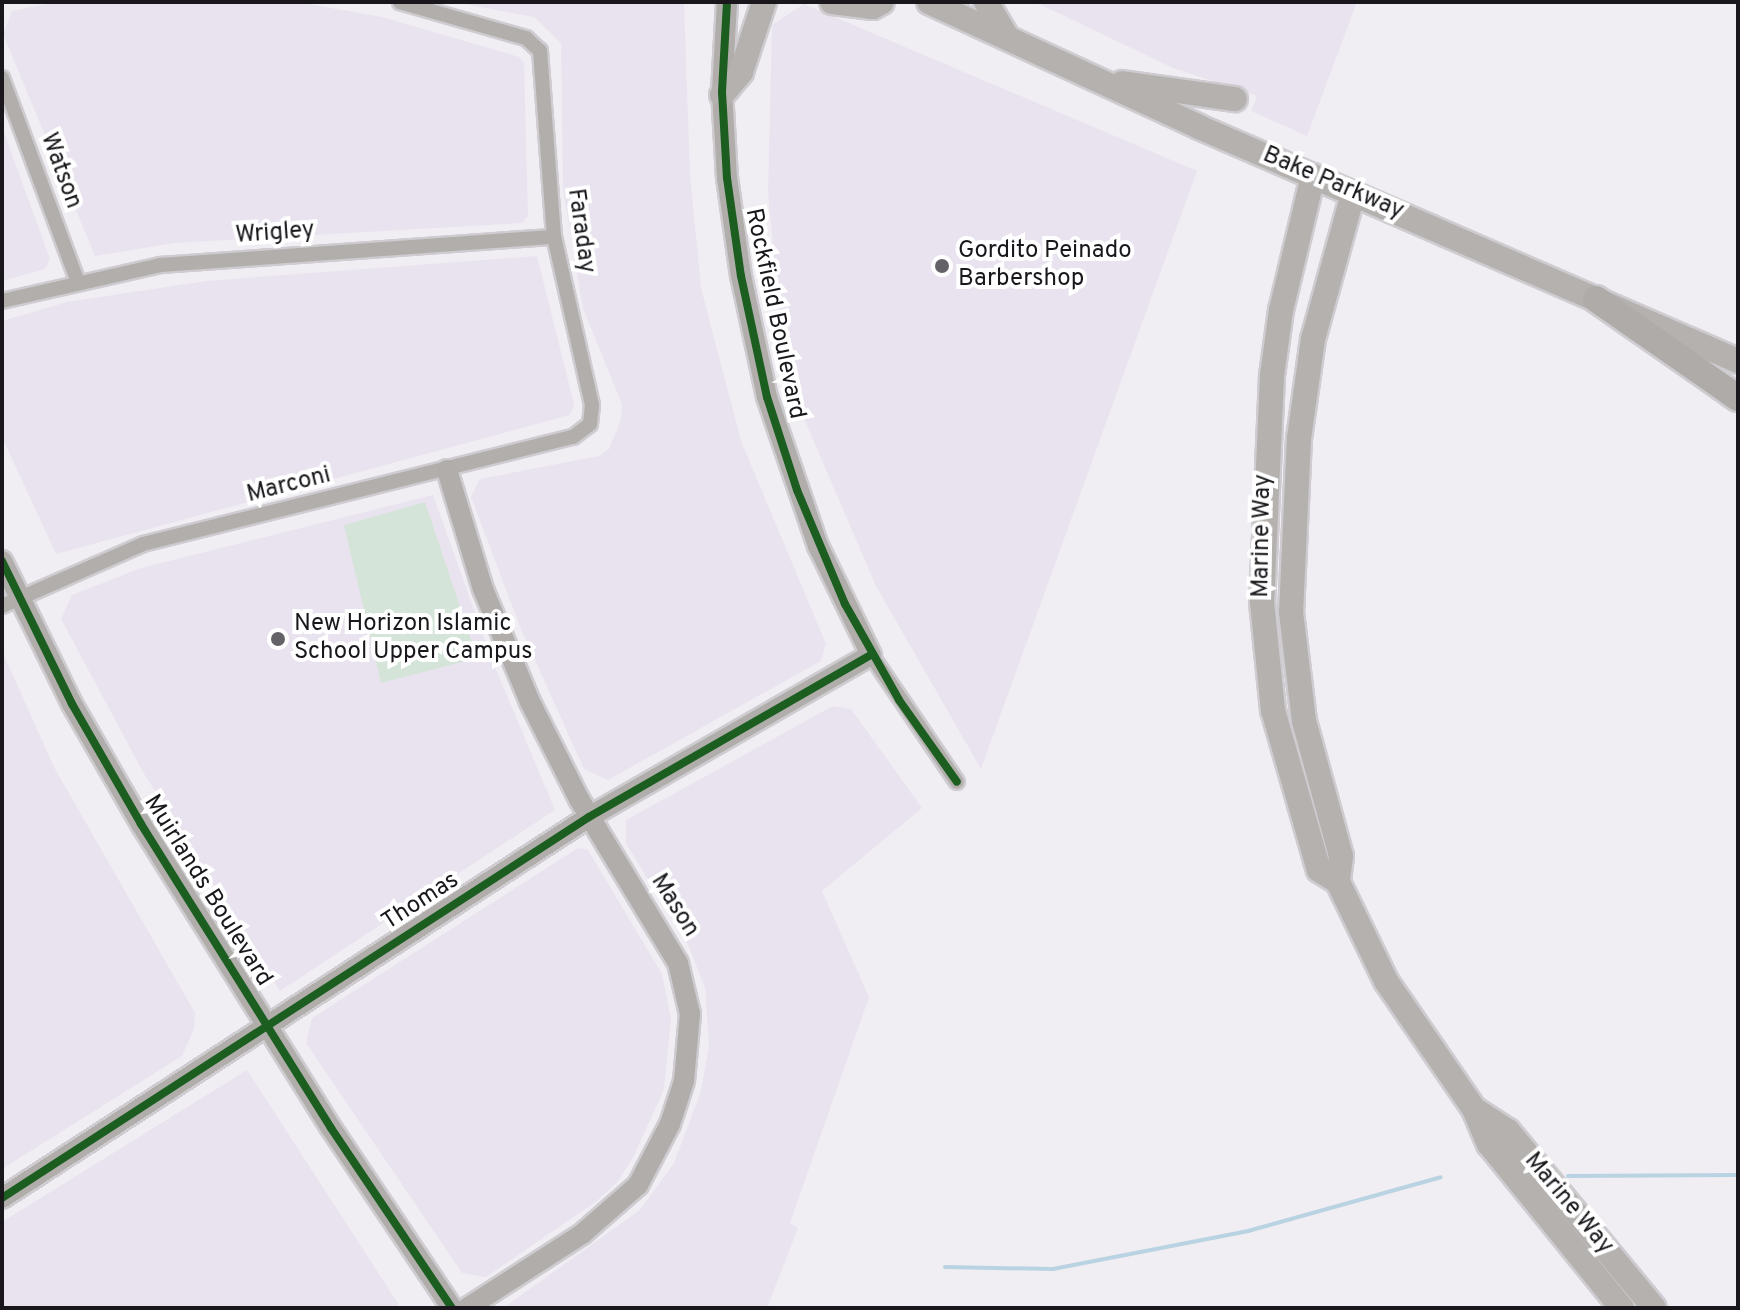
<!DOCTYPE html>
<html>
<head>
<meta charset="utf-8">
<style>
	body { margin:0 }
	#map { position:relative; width:1740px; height:1310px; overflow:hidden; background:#f0eef3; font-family:Overpass,sans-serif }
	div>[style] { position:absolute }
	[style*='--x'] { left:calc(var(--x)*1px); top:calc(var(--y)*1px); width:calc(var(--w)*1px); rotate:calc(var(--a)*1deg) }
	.built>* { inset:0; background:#e9e3ef }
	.green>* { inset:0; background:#d4e4d8 }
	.stream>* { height:4px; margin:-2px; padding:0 2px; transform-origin:2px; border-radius:2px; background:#b9d3e2 }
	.roads { filter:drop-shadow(2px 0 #ceccd0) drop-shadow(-2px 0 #ceccd0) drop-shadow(0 2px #ceccd0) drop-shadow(0 -2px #ceccd0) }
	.street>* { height:14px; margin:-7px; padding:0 7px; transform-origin:7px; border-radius:7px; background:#b2aeab }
	.secondary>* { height:20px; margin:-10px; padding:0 10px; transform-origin:10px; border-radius:10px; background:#b0adab }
	.primary>* { height:24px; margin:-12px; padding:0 12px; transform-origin:12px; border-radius:12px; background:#b4b1af }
	.highway>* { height:26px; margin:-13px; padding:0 13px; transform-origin:13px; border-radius:13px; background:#afaba9 }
	.cycleway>* { height:8px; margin:-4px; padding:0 4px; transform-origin:4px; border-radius:4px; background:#1b5e20 }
	.dots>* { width:22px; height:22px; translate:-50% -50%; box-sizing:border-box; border:4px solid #fff; border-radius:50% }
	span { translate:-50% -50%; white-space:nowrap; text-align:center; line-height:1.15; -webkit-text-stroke:8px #fff; paint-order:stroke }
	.street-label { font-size:24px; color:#19171b }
	.poi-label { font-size:24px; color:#19171b }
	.left { translate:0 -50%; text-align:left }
	.frame { position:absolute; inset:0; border:4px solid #19171b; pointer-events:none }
</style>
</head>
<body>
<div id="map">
	<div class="built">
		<div style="clip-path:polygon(57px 2px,297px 2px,382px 17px,519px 57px,524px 63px,528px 216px,522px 223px,175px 243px,95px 256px,3px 34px,12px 11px)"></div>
		<div style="clip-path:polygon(453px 2px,684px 2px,690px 175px,701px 288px,741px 441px,826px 644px,821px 661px,608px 780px,584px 769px,521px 629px,471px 497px,480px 479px,599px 456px,609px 449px,621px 420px,622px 404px,583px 309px,563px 189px,561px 43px,534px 17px)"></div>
		<div style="clip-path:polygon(1035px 2px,1357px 2px,1307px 136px,1251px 111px,1257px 96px,1173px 68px)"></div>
		<div style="clip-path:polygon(804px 4px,1197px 171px,981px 769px,876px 586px,805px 421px,780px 320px,768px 192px,772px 25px)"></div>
		<div style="clip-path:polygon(2px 127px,50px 259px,45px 269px,2px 281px)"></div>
		<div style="clip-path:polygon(537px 256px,574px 404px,570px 415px,56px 554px,2px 437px,2px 321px,67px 302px,206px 281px)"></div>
		<div style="clip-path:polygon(433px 495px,492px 660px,555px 810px,280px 991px,143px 772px,61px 619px,72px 595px,141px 568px)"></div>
		<div style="clip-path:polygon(2px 651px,54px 767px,195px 1013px,194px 1029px,182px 1056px,2px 1169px)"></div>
		<div style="clip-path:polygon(833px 706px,851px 709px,922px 808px,822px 891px,869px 997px,790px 1223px,798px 1228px,767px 1308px,503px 1308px,640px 1210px,674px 1163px,701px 1091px,709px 1045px,705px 988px,689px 947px,626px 843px,626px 820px)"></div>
		<div style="clip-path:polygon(578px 848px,588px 850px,662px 974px,671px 1019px,664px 1089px,634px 1156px,618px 1181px,597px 1201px,486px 1277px,462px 1273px,306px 1043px,312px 1018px)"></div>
		<div style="clip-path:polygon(247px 1070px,401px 1308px,2px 1308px,2px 1222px)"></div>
	</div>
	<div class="green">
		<div style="clip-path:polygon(425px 502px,477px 658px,381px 683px,344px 525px)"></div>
	</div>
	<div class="stream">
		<div style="--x:1568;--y:1176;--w:170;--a:-0.3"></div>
		<div style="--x:945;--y:1267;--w:108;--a:1.1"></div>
		<div style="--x:1053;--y:1269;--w:199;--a:-11"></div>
		<div style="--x:1248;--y:1231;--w:200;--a:-15.6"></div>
	</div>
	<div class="roads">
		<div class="street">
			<div style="--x:2;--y:78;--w:215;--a:69.6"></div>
			<div style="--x:2;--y:301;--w:163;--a:-12.8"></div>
			<div style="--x:161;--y:265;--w:394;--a:-4.1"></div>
			<div style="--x:2;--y:606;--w:154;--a:-23.7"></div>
			<div style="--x:143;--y:544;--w:443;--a:-14"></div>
			<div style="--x:573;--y:437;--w:21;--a:-37"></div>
			<div style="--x:590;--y:424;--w:19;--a:-84"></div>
			<div style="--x:592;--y:405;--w:172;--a:-102.7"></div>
			<div style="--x:554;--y:237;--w:187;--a:-94.3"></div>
			<div style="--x:540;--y:51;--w:19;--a:-137"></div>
			<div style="--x:526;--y:38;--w:131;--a:-164.1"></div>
			<div style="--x:871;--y:655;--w:153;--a:55.9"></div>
		</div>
		<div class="secondary">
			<div style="--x:447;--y:470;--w:124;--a:73.2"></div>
			<div style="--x:483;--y:589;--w:122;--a:67.4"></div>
			<div style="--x:530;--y:702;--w:109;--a:63.2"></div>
			<div style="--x:579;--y:799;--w:192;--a:58.9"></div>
			<div style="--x:678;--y:963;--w:52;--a:76.8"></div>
			<div style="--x:690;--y:1014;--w:67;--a:95.1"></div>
			<div style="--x:684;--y:1081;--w:45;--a:108"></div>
			<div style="--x:670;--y:1124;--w:69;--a:117.7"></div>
			<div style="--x:638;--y:1185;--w:74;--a:138.8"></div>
			<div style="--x:582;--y:1234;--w:137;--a:147.2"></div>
			<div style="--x:2;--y:561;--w:159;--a:63.9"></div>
			<div style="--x:72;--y:704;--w:138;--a:60.1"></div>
			<div style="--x:141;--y:824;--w:358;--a:58"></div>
			<div style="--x:331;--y:1128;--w:217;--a:56.1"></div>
			<div style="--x:2;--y:1198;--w:700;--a:-32.99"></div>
			<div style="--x:589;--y:817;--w:325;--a:-29.9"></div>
			<div style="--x:871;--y:655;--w:121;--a:-115.9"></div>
			<div style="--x:818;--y:546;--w:157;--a:-108.9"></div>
			<div style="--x:767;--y:397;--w:124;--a:-102.1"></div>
			<div style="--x:741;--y:276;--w:99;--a:-98.1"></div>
			<div style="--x:727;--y:178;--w:86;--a:-93.3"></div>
			<div style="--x:722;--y:92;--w:90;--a:-86.8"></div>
		</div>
		<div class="primary">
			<div style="--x:832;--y:2;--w:41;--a:7"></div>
			<div style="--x:873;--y:7;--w:10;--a:-29"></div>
			<div style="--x:929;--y:2;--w:298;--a:24.8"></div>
			<div style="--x:1199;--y:127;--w:588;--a:23.47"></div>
			<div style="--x:986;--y:2;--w:41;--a:59"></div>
			<div style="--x:1122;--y:83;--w:114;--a:8.1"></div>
			<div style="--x:722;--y:95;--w:30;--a:-50"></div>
			<div style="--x:741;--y:72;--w:74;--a:-71.8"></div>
			<div style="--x:1313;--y:176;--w:138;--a:103.4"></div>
			<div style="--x:1281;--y:310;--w:67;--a:97.8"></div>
			<div style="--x:1272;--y:376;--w:226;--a:92.5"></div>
			<div style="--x:1262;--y:602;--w:109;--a:84.2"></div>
			<div style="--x:1273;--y:710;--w:166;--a:74"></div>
			<div style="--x:1319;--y:870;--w:22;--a:32"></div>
			<div style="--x:1353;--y:194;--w:150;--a:105.4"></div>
			<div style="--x:1313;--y:339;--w:100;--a:98"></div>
			<div style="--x:1299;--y:438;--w:174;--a:92.6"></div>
			<div style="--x:1291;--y:612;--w:110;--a:83.2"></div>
			<div style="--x:1304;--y:721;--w:140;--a:74.7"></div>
			<div style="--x:1341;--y:856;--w:26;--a:97"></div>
			<div style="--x:1338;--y:882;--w:110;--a:64.1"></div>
			<div style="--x:1386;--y:981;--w:155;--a:55.5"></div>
			<div style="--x:1474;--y:1109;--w:38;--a:67"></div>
			<div style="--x:1489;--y:1144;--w:211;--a:51"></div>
			<div style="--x:1474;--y:1109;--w:40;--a:32.9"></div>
			<div style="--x:1508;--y:1131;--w:229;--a:50.5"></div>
		</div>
		<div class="highway">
			<div style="--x:1596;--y:299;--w:173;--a:34.9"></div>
		</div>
	</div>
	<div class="cycleway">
		<div style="--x:727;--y:2;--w:90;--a:93.2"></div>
		<div style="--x:722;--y:92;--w:86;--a:86.7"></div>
		<div style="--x:727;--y:178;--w:99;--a:81.9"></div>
		<div style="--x:741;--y:276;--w:124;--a:77.9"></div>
		<div style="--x:767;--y:397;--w:98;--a:72.1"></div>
		<div style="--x:797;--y:490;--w:124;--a:67.2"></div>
		<div style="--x:845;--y:604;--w:110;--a:60.6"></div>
		<div style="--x:899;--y:700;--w:100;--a:54.7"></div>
		<div style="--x:2;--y:561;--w:159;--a:63.9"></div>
		<div style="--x:72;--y:704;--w:138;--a:60.1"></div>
		<div style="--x:141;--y:824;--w:358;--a:58"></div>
		<div style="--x:331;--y:1128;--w:217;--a:56.1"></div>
		<div style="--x:2;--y:1198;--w:700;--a:-32.99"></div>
		<div style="--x:589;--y:817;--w:325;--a:-29.9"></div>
	</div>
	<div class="dots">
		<div style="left:942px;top:266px;background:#646267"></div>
		<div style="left:278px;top:639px;background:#646267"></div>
	</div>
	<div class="street-label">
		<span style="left:60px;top:171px;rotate:70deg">Watson</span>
		<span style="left:1333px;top:184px;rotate:23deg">Bake Parkway</span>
		<span style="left:580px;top:231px;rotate:82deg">Faraday</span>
		<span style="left:275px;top:234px;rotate:-4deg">Wrigley</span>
		<span style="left:774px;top:314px;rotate:78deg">Rockfield Boulevard</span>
		<span style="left:289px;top:486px;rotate:-14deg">Marconi</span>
		<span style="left:1263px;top:536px;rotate:-89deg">Marine Way</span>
		<span style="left:207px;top:891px;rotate:58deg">Muirlands Boulevard</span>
		<span style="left:421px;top:902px;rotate:-33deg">Thomas</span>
		<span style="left:674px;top:906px;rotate:58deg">Mason</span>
		<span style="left:1568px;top:1204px;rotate:50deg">Marine Way</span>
	</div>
	<div class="poi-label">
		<span class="left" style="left:958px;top:266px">Gordito Peinado<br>Barbershop</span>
		<span class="left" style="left:294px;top:639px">New Horizon Islamic<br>School Upper Campus</span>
	</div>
	<div class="frame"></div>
</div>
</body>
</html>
